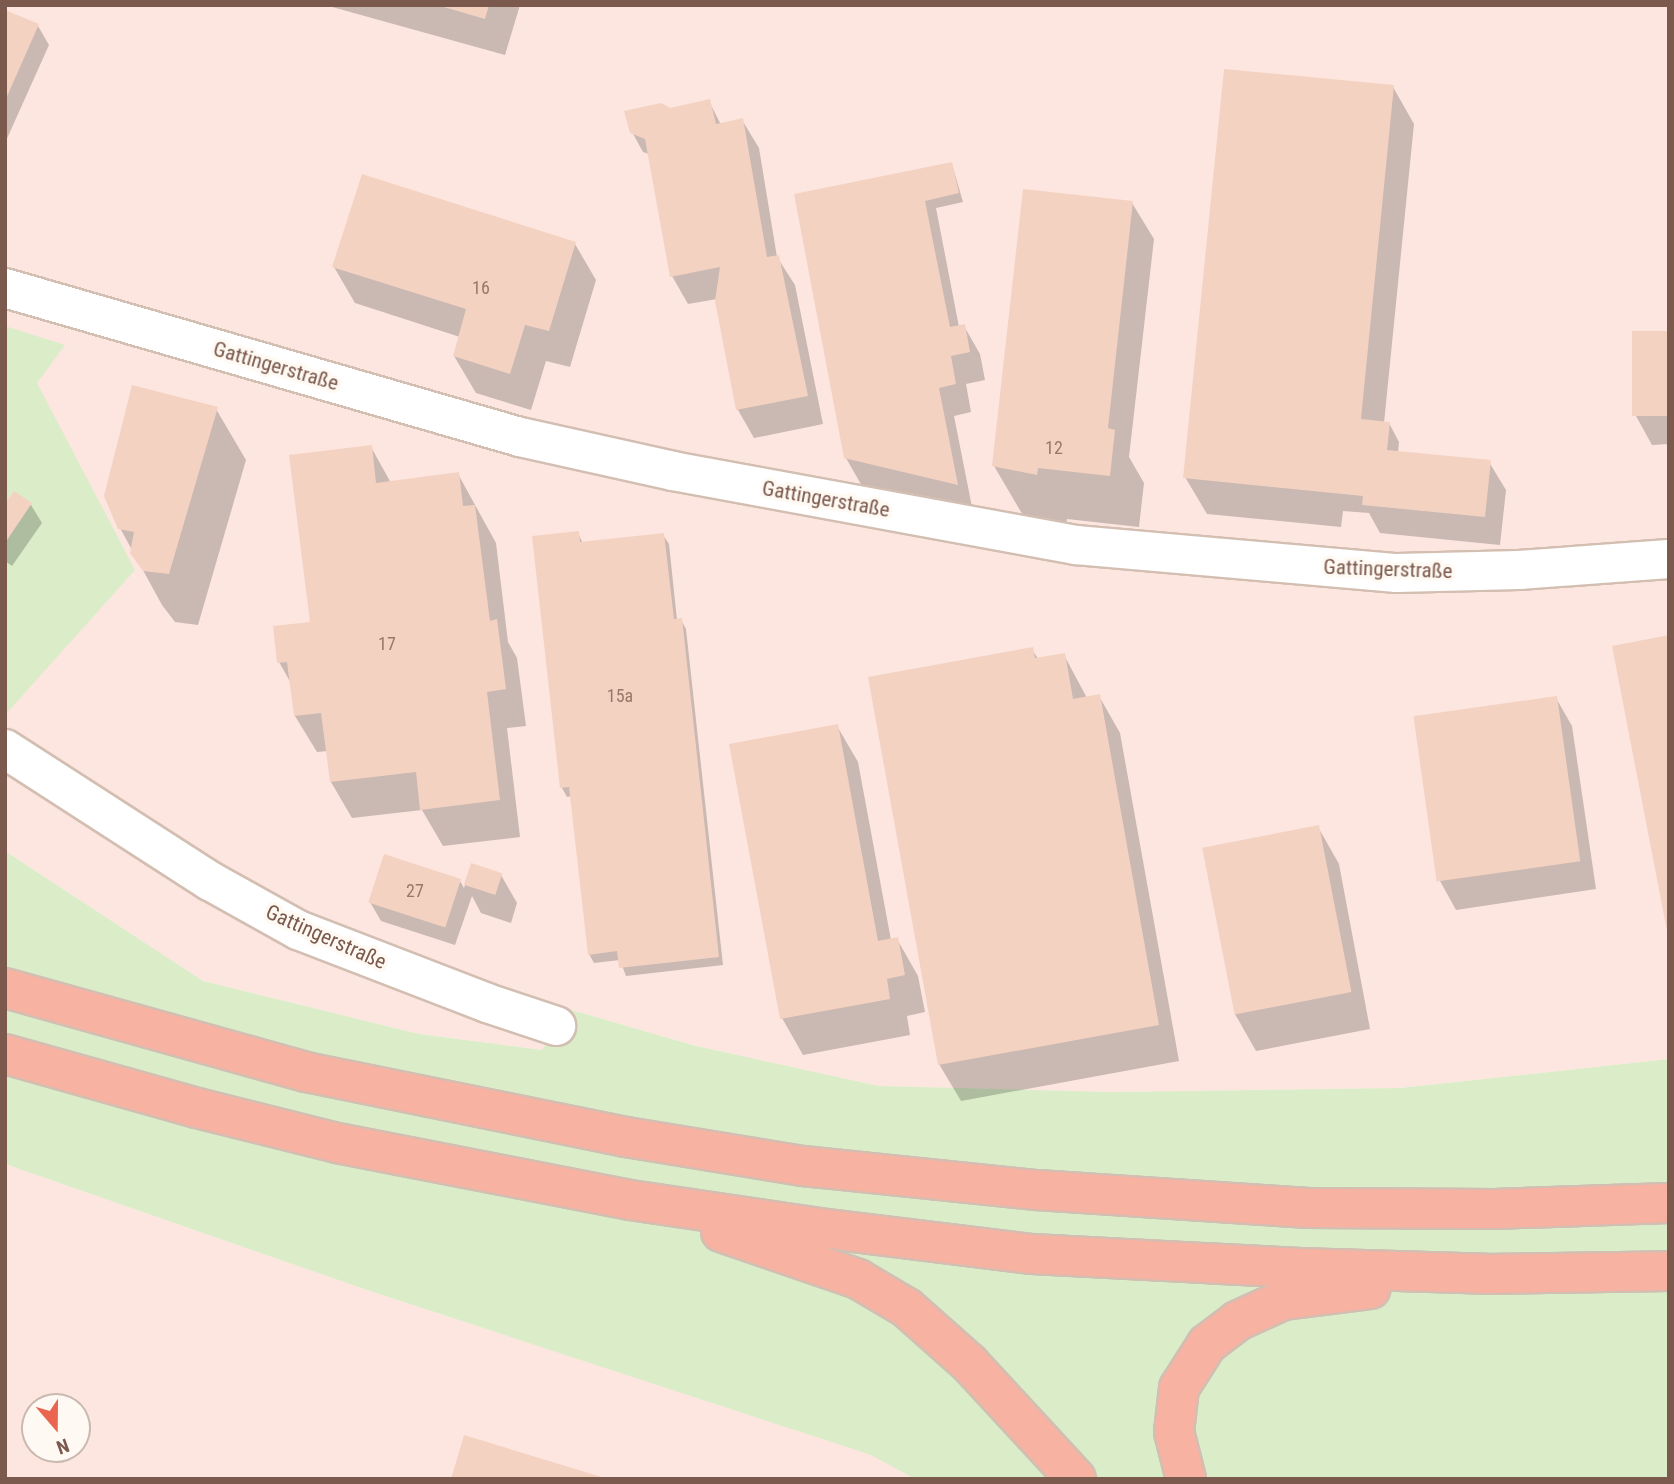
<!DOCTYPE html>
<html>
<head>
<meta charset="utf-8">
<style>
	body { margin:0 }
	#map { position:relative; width:1674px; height:1484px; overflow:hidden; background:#fdf5ec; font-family:"Roboto Condensed",sans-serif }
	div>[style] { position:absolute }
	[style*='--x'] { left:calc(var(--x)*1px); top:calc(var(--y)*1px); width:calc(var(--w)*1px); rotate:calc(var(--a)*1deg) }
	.commercial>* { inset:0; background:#fde6df }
	.green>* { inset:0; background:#daecc8 }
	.shadow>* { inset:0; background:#0003 }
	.building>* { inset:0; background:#f4d2c2; transform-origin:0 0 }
	.roads { filter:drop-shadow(2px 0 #d3beb2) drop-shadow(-2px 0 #d3beb2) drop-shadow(0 2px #d3beb2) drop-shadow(0 -2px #d3beb2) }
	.street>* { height:38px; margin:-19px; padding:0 19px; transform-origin:19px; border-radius:19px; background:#fff }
	.secondary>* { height:38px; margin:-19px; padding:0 19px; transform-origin:19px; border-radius:19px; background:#fff }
	.highway>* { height:38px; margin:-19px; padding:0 19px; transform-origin:19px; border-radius:19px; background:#f8b2a2 }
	span { translate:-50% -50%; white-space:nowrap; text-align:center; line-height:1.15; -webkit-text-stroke:7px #fff9f3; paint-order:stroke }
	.number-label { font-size:18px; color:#99776a }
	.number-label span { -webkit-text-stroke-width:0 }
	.street-label { font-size:21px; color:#7b594c }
	.frame { position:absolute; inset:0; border:7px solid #7b594c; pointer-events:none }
	.north { position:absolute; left:21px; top:1393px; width:70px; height:70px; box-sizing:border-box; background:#fff9f3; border:2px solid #cab9b0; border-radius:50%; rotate:160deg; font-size:19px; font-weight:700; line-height:28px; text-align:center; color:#7b594c }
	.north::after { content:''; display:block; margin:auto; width:24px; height:32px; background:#e9654f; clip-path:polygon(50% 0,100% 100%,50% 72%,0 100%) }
</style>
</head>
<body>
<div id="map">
	<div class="commercial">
		<div style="clip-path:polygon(5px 5px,1669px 5px,1669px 1059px,1400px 1088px,1113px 1092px,879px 1086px,696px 1046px,568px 1009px,542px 1050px,419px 1034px,203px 981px,5px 851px)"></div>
		<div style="clip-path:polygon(evenodd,5px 1164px,364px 1289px,872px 1455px,915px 1479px,5px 1479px,5px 1164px,35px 1407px,77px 1407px,77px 1449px,35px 1449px,35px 1407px)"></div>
	</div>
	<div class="green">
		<div style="clip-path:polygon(5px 326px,65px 345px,37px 383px,135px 570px,5px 715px)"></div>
		<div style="clip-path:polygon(5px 851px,203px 981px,419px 1034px,542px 1050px,568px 1009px,696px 1046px,879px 1086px,1113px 1092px,1400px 1088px,1669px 1059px,1669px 1479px,915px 1479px,871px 1455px,364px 1289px,5px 1164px)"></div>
	</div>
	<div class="shadow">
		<div style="clip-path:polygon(325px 5px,520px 5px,505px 55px)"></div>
		<div style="clip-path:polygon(5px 12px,38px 26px,49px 45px,5px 143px)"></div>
		<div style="clip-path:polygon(1393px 87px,1414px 124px,1384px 423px,1389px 423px,1399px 442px,1398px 453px,1489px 462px,1506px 490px,1500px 545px,1380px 533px,1369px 513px,1343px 511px,1341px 527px,1207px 514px,1185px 477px)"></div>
		<div style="clip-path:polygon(709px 101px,721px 125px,742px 120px,759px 148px,777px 257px,795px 285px,823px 424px,754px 438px,738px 410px,717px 299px,688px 304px,672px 276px,649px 154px,643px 152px,632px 132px,670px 110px)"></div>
		<div style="clip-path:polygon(952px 164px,963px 202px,936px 208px,959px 327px,964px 326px,980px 354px,985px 380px,966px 384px,971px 412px,954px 416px,973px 512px,862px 486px,846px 458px,796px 195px)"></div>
		<div style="clip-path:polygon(1132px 203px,1154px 239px,1129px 457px,1144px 483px,1139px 527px,1067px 519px,1066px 525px,1024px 517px,994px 466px)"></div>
		<div style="clip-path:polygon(575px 244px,596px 280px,570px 367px,546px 361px,531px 410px,476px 393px,454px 356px,460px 337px,355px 303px,334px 267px)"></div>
		<div style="clip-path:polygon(1669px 332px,1669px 444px,1652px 445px,1636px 416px)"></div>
		<div style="clip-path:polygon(216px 409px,246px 460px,198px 625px,175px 622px,162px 605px,120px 528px)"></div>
		<div style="clip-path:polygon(371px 447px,391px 483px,458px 474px,496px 543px,508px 642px,517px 658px,526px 726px,507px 728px,520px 837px,443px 846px,422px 810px,352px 818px,331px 782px,328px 751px,317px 752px,295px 716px,292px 685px,279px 662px,312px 623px)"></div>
		<div style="clip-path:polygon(31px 505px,42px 523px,12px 566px,5px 561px,5px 507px)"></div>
		<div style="clip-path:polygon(578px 533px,583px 544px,663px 535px,669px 544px,677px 620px,681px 620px,686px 629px,723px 965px,626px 976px,620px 960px,594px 963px,589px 954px,572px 796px,567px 797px,562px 788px)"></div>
		<div style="clip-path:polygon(1032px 649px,1038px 659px,1064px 655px,1087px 698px,1099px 696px,1120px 733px,1179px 1061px,961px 1101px,939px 1064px)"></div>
		<div style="clip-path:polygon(1556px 698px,1572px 726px,1596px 889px,1456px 910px,1440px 881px)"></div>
		<div style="clip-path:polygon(837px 726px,858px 762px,891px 940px,897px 939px,918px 976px,925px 1012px,907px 1016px,910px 1035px,803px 1055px,782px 1018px)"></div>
		<div style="clip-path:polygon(1318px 827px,1339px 864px,1370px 1029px,1256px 1051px,1235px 1014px)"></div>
		<div style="clip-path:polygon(472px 865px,501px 875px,517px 903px,511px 923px,481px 913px,472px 896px,455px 945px,381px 921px,370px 902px,460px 881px,464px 888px)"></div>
	</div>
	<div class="building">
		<div style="clip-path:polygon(437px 5px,489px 5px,485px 19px)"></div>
		<div style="clip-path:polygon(5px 10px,39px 24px,5px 101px)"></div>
		<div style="clip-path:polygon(1224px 69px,1394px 85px,1361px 419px,1390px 422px,1387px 450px,1491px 460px,1485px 517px,1362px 505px,1363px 496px,1183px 478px)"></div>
		<div style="clip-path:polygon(710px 99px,716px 124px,743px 118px,767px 257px,779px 255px,808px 396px,736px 410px,715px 301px,720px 267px,670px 277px,645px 139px,630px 133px,624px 111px,661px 103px,670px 108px)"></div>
		<div style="clip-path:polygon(952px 162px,959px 193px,925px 201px,950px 327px,965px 324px,970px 352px,951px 356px,956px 384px,939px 388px,958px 485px,844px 458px,794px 194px)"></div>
		<div style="clip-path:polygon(362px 174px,576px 242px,549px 331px,525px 325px,510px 374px,453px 356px,466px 309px,332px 267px)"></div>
		<div style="clip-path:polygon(1023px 189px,1133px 201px,1108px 428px,1115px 430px,1110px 476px,1038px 468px,1037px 475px,992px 466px)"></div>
		<div style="left:1669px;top:331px;width:85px;height:37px;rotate:90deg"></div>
		<div style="clip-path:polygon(132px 385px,218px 407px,169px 574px,143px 571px,130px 553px,134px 532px,118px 529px,104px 496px)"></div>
		<div style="clip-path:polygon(372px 445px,376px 483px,459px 472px,463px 506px,475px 505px,490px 621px,497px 619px,506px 689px,487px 692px,500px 800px,420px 810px,416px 772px,330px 782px,321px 713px,294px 716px,287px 662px,277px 663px,273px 626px,310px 622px,289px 455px)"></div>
		<div style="clip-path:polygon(14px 491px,32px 503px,5px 543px,5px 504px)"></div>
		<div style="clip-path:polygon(579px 531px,580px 542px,664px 533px,674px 619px,682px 618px,719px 957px,619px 968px,617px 951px,588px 955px,569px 787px,560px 788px,532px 536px)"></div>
		<div style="clip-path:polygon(1669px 635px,1669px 931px,1667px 931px,1612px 646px)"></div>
		<div style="clip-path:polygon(1033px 647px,1035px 658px,1065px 653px,1073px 699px,1100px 694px,1159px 1025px,938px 1065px,868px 677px)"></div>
		<div style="left:1557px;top:696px;width:167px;height:145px;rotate:82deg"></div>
		<div style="clip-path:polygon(838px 724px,878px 941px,898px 937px,905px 975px,887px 979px,890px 999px,780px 1019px,729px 744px)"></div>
		<div style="left:1319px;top:825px;width:170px;height:119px;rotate:79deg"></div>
		<div style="left:384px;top:854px;width:81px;height:51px;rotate:18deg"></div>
		<div style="left:471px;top:863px;width:33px;height:23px;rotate:18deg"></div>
		<div style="clip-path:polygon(464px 1435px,605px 1478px,605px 1479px,451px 1479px)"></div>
	</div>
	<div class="roads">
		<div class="street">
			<div style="--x:5;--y:749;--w:244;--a:32.8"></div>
			<div style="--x:210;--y:881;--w:101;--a:29.1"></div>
			<div style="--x:298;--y:930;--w:203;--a:21.1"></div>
			<div style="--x:487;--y:1003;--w:73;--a:18.4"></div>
		</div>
		<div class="secondary">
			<div style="--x:5;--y:288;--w:536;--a:16.14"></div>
			<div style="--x:520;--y:437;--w:157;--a:12.5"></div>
			<div style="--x:673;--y:471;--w:410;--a:10.4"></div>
			<div style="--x:1076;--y:545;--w:322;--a:5"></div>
			<div style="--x:1397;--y:573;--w:122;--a:-1.4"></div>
			<div style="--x:1519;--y:570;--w:150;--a:-4.2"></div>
		</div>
		<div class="highway">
			<div style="--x:5;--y:988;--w:313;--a:15.6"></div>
			<div style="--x:306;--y:1072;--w:327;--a:11.5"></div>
			<div style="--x:626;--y:1137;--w:179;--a:9.3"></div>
			<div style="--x:803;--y:1166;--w:235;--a:5.9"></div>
			<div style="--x:1037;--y:1190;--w:272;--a:3.8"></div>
			<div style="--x:1308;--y:1208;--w:186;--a:0.3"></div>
			<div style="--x:1494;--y:1209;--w:175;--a:-2"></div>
			<div style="--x:5;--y:1054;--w:199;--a:15.7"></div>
			<div style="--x:197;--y:1108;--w:144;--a:14"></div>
			<div style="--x:337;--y:1143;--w:298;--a:11"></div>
			<div style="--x:630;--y:1200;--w:192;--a:8.4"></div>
			<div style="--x:820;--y:1228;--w:214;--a:7"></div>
			<div style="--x:1032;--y:1254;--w:268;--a:3"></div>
			<div style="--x:1300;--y:1268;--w:186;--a:1.8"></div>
			<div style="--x:1486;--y:1274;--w:183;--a:-0.9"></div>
			<div style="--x:721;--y:1232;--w:145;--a:18.9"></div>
			<div style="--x:858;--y:1279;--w:57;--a:30.6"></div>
			<div style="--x:907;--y:1308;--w:84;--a:41.6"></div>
			<div style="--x:970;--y:1364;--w:156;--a:47.3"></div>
			<div style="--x:1186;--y:1479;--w:49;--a:-104.3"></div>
			<div style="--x:1174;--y:1432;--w:44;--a:-83.5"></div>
			<div style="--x:1179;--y:1388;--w:52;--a:-57.5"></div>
			<div style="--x:1207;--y:1344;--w:38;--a:-37"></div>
			<div style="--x:1237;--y:1321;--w:51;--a:-24.5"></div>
			<div style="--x:1283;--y:1300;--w:88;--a:-7.2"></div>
		</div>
	</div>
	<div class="number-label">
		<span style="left:481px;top:288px">16</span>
		<span style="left:1054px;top:448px">12</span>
		<span style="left:387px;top:644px">17</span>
		<span style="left:620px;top:696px">15a</span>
		<span style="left:415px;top:891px">27</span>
	</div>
	<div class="street-label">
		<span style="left:276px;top:366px;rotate:16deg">Gattingerstraße</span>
		<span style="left:826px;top:499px;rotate:10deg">Gattingerstraße</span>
		<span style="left:1388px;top:569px;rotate:2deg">Gattingerstraße</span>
		<span style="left:326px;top:937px;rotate:24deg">Gattingerstraße</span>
	</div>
	<div class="frame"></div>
	<div class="north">N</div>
</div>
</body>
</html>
